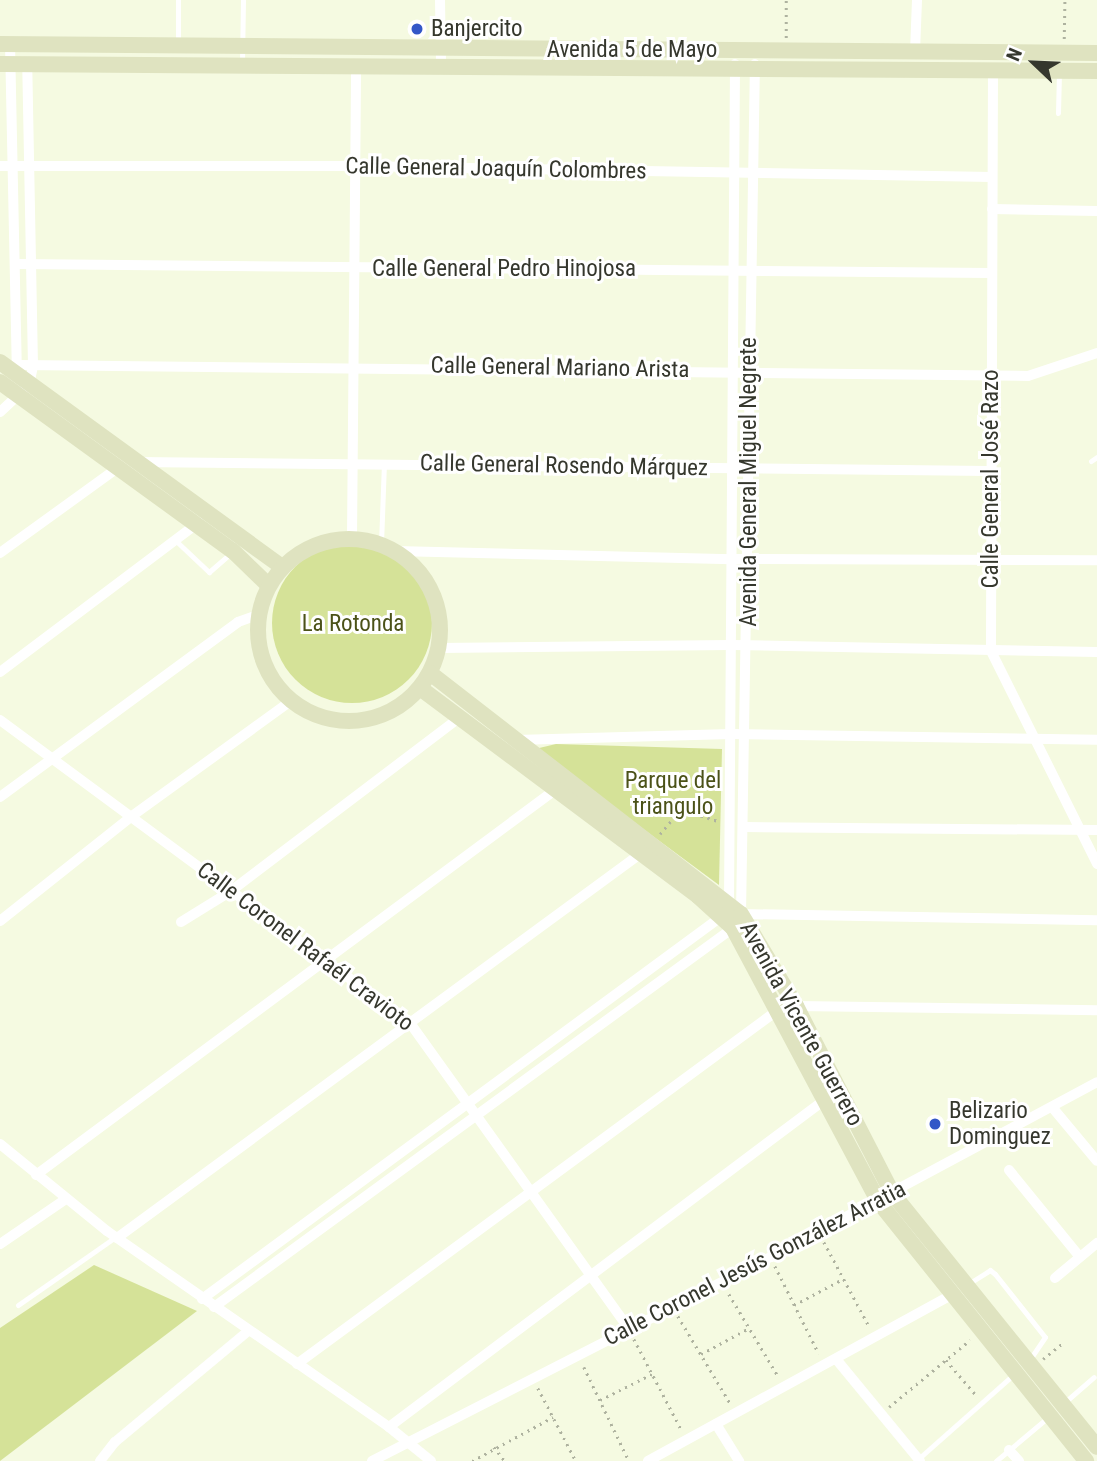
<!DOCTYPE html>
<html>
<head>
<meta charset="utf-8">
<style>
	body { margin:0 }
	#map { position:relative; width:1097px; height:1461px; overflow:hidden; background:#f5fae1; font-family:"Roboto Condensed",sans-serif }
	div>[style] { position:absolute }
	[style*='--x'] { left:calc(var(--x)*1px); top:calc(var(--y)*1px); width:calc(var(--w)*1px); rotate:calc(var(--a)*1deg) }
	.green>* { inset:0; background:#d5e298 }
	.round { border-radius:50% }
	.path>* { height:2.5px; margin-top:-1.25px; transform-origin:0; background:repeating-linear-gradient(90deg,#aeb29f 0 2px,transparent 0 7px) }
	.lane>* { height:5px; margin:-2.5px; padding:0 2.5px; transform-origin:2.5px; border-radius:2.5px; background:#fff }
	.street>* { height:10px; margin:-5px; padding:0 5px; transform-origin:5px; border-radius:5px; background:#fff }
	.secondary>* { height:16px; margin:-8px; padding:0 8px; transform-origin:8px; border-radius:8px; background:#dfe3c0 }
	.secondary>.ring { margin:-8px; padding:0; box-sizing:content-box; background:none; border:16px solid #dfe3c0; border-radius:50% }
	.dots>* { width:19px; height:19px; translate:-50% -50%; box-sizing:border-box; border:4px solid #fff; border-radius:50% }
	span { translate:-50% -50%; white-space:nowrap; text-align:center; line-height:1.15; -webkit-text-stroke:6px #fff; paint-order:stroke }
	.poi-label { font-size:23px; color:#35372d }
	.left { translate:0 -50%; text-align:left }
	.street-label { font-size:23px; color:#35372d }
	.park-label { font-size:23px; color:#4b5218 }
	.north { position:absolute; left:999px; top:28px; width:70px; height:70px; -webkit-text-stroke:5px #fff; paint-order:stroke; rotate:293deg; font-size:19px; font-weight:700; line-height:28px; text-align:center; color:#35372d }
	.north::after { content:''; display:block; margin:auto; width:24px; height:32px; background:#35372d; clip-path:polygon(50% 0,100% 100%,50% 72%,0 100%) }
</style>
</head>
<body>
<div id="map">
	<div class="green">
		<div class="round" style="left:272px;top:543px;width:160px;height:160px"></div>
		<div style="clip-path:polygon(556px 744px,722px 749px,719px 885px,535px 749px)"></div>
		<div style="clip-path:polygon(94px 1265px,197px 1311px,0 1461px,0 1328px)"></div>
	</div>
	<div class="path">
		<div style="--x:786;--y:38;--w:38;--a:-90"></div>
		<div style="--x:1064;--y:39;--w:39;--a:-89"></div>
		<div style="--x:660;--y:834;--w:33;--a:-50"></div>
		<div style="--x:681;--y:809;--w:38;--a:18"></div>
		<div style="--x:824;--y:1242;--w:95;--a:61.8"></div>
		<div style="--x:775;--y:1266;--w:98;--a:63.4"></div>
		<div style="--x:729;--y:1294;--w:96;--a:59.1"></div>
		<div style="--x:794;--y:1305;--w:55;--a:-28"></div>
		<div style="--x:678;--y:1316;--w:101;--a:59.1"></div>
		<div style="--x:634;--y:1339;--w:102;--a:62.4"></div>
		<div style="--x:701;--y:1354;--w:55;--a:-28.4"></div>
		<div style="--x:1043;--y:1359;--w:26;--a:-39"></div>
		<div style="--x:946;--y:1360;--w:46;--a:49.4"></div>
		<div style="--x:584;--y:1367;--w:104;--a:64.4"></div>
		<div style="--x:538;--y:1388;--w:82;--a:62.5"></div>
		<div style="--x:600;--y:1400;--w:58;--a:-26.6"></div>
		<div style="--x:889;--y:1407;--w:105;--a:-39.6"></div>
		<div style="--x:494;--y:1447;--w:18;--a:52"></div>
		<div style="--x:472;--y:1461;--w:92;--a:-28.5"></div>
	</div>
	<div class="lane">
		<div style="--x:178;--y:0;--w:42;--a:90"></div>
		<div style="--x:242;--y:63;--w:63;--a:-89.1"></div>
		<div style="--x:1058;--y:113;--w:40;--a:-88.6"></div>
		<div style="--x:1091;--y:461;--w:7;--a:-34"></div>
		<div style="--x:175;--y:540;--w:47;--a:43.3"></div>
		<div style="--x:209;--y:572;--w:30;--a:-41"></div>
		<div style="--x:381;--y:544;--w:80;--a:-87.9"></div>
		<div style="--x:968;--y:1284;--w:26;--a:-32"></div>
		<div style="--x:990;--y:1270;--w:6;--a:39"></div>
		<div style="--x:995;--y:1274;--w:80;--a:51.6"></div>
		<div style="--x:1045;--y:1337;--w:27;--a:124"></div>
		<div style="--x:18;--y:1305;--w:117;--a:-34.9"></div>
		<div style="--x:1065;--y:1402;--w:38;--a:-41"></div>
		<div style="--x:918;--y:1459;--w:127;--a:-41.5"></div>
		<div style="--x:996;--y:1461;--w:67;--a:-40.1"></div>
	</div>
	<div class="street">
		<div style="--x:440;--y:0;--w:65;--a:89.1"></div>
		<div style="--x:10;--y:43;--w:326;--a:88.8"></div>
		<div style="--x:915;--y:52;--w:52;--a:-87.8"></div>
		<div style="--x:993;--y:69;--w:582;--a:90.2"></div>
		<div style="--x:991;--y:651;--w:238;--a:63.5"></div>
		<div style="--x:0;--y:166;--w:355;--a:0"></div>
		<div style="--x:355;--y:166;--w:637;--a:0.99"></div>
		<div style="--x:992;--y:209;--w:105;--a:1.1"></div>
		<div style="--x:17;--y:264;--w:974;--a:0.53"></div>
		<div style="--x:19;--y:365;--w:1009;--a:0.62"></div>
		<div style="--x:1028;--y:376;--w:73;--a:-18.4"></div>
		<div style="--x:0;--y:412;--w:40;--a:-43"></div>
		<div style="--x:29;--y:385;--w:19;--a:-78"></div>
		<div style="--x:33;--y:366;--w:303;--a:-91.1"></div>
		<div style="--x:136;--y:462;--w:854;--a:0.6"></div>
		<div style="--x:352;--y:538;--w:474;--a:-89.5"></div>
		<div style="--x:395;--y:551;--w:337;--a:1.4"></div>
		<div style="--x:732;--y:559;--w:365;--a:0.2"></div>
		<div style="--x:0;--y:553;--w:148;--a:-35.9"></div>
		<div style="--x:439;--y:648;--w:293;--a:-0.6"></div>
		<div style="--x:732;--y:645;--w:365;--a:1.1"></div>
		<div style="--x:0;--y:672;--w:249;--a:-37"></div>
		<div style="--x:0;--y:720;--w:510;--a:36.47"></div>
		<div style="--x:410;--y:1023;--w:378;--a:54.4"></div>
		<div style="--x:516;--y:740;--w:215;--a:-1.6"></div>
		<div style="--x:731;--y:734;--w:366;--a:0.9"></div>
		<div style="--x:0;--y:797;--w:295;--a:-36.3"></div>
		<div style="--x:238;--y:622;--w:23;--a:-20"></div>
		<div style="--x:745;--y:827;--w:352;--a:0.5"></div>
		<div style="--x:741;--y:914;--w:356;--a:1"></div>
		<div style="--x:0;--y:921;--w:169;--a:-38.5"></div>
		<div style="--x:132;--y:816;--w:196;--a:-35.9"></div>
		<div style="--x:181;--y:922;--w:59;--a:-31.8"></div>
		<div style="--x:231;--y:891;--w:288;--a:-37.2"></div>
		<div style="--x:1052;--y:1107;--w:70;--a:50.2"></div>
		<div style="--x:0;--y:1144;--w:138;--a:39.1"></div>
		<div style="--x:107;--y:1231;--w:343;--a:34.8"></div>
		<div style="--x:389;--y:1427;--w:54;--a:39"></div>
		<div style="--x:1009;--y:1170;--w:112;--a:50.8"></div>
		<div style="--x:36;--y:1175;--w:651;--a:-36.57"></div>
		<div style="--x:117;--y:1238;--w:654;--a:-36.29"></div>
		<div style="--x:0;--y:1244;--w:80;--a:-34.3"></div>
		<div style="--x:1055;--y:1278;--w:55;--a:-39.8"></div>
		<div style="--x:202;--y:1299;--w:646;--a:-36.37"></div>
		<div style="--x:722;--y:916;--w:14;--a:-60"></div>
		<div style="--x:729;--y:904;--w:840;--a:-89.59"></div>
		<div style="--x:214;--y:1307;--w:643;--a:-36.14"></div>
		<div style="--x:733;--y:928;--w:16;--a:-60"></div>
		<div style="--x:741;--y:914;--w:850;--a:-89.06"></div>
		<div style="--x:836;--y:1359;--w:132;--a:50.5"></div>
		<div style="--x:297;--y:1364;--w:597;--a:-36.35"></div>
		<div style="--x:778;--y:1010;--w:18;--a:-13"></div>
		<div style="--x:796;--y:1006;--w:301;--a:0.8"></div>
		<div style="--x:716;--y:1424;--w:44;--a:58.1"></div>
		<div style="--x:389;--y:1427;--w:563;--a:-36.91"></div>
		<div style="--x:1009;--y:1450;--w:15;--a:48"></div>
		<div style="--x:100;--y:1461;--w:24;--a:-52"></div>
		<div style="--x:115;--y:1442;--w:173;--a:-39.8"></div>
		<div style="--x:372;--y:1461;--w:448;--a:-27.1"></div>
		<div style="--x:771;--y:1257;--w:370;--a:-28.2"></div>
		<div style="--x:648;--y:1461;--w:345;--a:-28.7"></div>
	</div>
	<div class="secondary">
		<div style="--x:0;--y:44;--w:1097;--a:0.47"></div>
		<div style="--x:0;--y:64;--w:1097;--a:0.37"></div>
		<div style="--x:0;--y:362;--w:349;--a:36"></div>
		<div style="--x:0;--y:382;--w:288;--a:36"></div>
		<div style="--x:233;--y:551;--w:50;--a:44.2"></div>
		<div class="ring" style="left:258px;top:539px;width:166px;height:166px"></div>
		<div style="--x:430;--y:673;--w:393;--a:37.8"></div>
		<div style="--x:741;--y:914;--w:107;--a:59.1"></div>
		<div style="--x:796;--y:1006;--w:210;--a:62.8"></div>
		<div style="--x:892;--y:1193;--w:326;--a:51.1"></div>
		<div style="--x:420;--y:688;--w:347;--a:36.8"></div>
		<div style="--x:698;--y:896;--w:47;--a:42.4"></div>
		<div style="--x:733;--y:928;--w:309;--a:62"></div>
		<div style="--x:878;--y:1201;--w:333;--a:51.3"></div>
	</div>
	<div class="dots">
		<div style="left:417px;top:29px;background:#3357c7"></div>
		<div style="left:935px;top:1124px;background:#3357c7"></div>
	</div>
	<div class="poi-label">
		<span class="left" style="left:431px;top:29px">Banjercito</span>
		<span class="left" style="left:949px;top:1124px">Belizario<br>Dominguez</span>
	</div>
	<div class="street-label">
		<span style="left:632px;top:50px">Avenida 5 de Mayo</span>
		<span style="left:496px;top:169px;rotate:1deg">Calle General Joaquín Colombres</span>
		<span style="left:504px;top:269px">Calle General Pedro Hinojosa</span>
		<span style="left:560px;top:368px;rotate:1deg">Calle General Mariano Arista</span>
		<span style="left:564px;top:466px;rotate:1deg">Calle General Rosendo Márquez</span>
		<span style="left:991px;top:479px;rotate:-90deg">Calle General José Razo</span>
		<span style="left:749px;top:482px;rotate:-90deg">Avenida General Miguel Negrete</span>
		<span style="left:305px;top:947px;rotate:37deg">Calle Coronel Rafaél Cravioto</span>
		<span style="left:801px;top:1024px;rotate:61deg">Avenida Vicente Guerrero</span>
		<span style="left:755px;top:1264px;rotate:-27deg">Calle Coronel Jesús González Arratia</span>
	</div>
	<div class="park-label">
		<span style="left:353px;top:624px">La Rotonda</span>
		<span style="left:673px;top:794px">Parque del<br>triangulo</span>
	</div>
	<div class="north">N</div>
</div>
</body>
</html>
